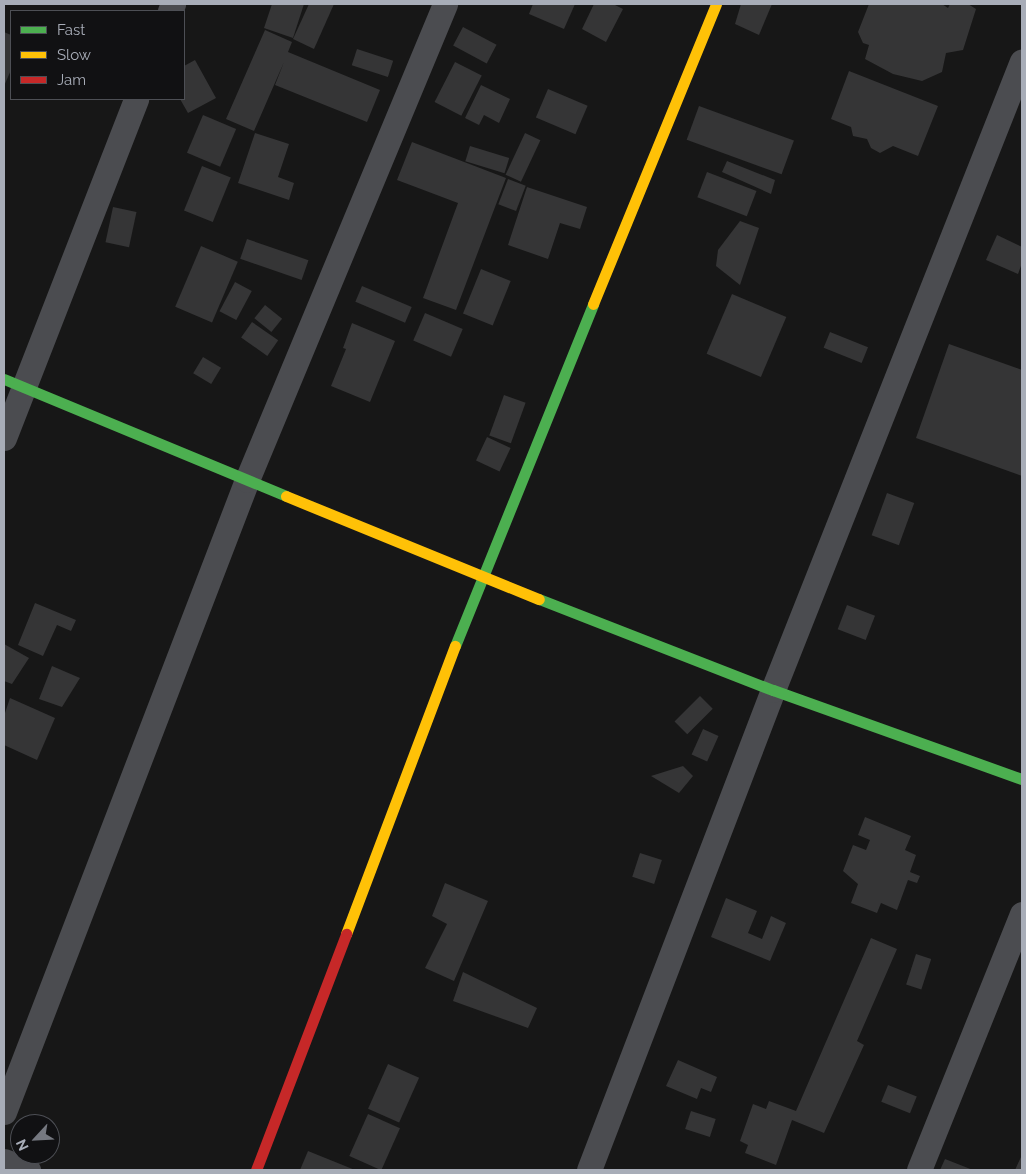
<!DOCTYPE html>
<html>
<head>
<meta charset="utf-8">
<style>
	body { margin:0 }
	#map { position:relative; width:1026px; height:1174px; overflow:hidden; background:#171717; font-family:Raleway,sans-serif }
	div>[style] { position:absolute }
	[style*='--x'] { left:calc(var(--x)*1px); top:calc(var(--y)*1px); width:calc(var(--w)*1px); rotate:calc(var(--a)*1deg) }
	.building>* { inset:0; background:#353536; transform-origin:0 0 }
	.street>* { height:25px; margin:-12.5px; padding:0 12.5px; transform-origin:12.5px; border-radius:12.5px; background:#4b4c50 }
	.fast>* { height:11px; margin:-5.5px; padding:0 5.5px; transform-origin:5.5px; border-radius:5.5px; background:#4caf50 }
	.slow>* { height:11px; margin:-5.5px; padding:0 5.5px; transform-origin:5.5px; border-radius:5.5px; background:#ffc107 }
	.jam>* { height:11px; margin:-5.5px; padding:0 5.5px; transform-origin:5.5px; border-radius:5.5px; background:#c62828 }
	span { translate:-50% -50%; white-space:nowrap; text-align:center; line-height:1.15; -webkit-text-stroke:5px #111113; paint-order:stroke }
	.frame { position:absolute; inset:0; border:5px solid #a8adb8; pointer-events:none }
	.legend { position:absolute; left:10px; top:10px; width:175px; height:90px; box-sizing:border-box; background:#111113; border:1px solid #4d4f55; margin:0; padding:6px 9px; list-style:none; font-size:15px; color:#a8adb8 }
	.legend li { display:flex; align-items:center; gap:10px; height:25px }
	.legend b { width:25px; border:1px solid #4d4f55 }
	.north { position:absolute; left:10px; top:1114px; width:50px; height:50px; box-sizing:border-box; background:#111113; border:1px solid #4d4f55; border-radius:50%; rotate:245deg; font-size:14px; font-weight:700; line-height:20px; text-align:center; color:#a8adb8 }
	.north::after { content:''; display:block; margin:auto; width:18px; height:22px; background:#757880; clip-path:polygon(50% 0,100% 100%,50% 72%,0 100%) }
</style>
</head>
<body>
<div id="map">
	<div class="building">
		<div style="clip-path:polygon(272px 4px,304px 4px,293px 38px,264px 28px)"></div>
		<div style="clip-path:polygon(309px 4px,334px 4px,314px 49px,293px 39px)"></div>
		<div style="clip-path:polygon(533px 4px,575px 4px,564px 29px,529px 14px)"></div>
		<div style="clip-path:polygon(594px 4px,613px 4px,623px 9px,606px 42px,582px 29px)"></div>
		<div style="clip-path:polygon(741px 4px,772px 4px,759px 35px,735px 24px)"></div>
		<div style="clip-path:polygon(869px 4px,942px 4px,948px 8px,950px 4px,968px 4px,976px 9px,963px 50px,946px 53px,942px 72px,922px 81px,893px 74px,865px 59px,869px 45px,863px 43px,858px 32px)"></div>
		<div style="left:463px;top:27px;width:38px;height:21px;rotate:28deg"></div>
		<div style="clip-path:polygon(265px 30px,292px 42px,288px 52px,380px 90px,367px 122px,275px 85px,284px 62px,254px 131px,226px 119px)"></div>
		<div style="clip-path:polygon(4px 32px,11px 35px,11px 70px,4px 86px)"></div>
		<div style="left:357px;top:49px;width:38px;height:17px;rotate:18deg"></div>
		<div style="clip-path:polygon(195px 60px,216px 98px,188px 113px,180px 99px,184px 99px,184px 66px)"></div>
		<div style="left:455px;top:62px;width:30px;height:45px;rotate:27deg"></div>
		<div style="clip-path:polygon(849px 71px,938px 106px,918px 156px,893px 146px,880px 153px,871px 148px,867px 139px,853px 136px,851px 127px,831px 119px)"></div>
		<div style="clip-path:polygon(481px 85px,510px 99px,499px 123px,484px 115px,479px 125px,465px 118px)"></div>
		<div style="left:548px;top:89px;width:43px;height:31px;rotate:23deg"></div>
		<div style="left:699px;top:106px;width:101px;height:36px;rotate:20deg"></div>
		<div style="left:203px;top:115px;width:36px;height:41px;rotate:23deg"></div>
		<div style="clip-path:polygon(255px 133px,289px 144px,278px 177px,294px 183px,289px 200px,238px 183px)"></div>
		<div style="left:525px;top:133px;width:17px;height:46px;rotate:25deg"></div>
		<div style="clip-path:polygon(412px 142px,506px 178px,456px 310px,423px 298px,458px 203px,397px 180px)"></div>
		<div style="left:470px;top:146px;width:41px;height:16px;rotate:17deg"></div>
		<div style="clip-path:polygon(727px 161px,775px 180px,771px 194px,722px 172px)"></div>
		<div style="left:202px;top:166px;width:31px;height:48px;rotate:22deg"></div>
		<div style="left:707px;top:172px;width:53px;height:27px;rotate:21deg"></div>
		<div style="left:508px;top:179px;width:19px;height:27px;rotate:21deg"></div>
		<div style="clip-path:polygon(527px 187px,587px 207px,580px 229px,560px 223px,548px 259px,508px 245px)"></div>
		<div style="left:113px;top:207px;width:24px;height:36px;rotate:12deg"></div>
		<div style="clip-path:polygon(740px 221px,759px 228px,740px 285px,716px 266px,718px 250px)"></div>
		<div style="clip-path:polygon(997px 235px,1022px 247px,1022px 263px,1018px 274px,986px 260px)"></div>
		<div style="left:247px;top:239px;width:65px;height:21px;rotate:19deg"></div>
		<div style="left:201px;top:246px;width:40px;height:66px;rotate:23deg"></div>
		<div style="left:481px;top:269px;width:32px;height:48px;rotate:22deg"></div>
		<div style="left:235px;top:282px;width:19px;height:33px;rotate:28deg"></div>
		<div style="left:362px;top:286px;width:54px;height:17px;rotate:23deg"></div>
		<div style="left:732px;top:294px;width:59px;height:65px;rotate:23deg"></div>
		<div style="left:265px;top:305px;width:22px;height:17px;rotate:39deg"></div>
		<div style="left:425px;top:313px;width:41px;height:30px;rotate:23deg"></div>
		<div style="left:252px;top:322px;width:32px;height:19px;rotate:35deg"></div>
		<div style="clip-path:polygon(352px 323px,395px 341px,370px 402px,331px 386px,346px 349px,343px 348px)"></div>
		<div style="left:830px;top:332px;width:41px;height:17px;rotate:22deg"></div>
		<div style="clip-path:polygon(949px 344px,1022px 370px,1022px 476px,916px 438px)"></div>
		<div style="left:203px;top:357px;width:21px;height:19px;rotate:31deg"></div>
		<div style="left:504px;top:395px;width:23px;height:43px;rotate:20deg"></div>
		<div style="left:487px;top:437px;width:26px;height:26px;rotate:25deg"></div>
		<div style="left:887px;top:493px;width:29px;height:45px;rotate:20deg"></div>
		<div style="clip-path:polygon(35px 603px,76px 620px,71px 631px,57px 625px,43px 656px,18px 645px)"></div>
		<div style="left:847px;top:605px;width:30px;height:26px;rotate:21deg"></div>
		<div style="clip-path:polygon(4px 644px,29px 658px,12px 684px,4px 681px)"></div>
		<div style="clip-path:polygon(52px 666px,80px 678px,62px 707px,39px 699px)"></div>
		<div style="left:700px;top:696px;width:18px;height:36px;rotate:45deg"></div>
		<div style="clip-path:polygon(10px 698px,55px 718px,37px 760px,4px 745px,4px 716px)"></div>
		<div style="left:703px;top:729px;width:17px;height:28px;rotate:24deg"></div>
		<div style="clip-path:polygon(683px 766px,693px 776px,679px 793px,651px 776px)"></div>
		<div style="clip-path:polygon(865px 817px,911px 836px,905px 850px,916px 855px,910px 872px,920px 876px,917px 883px,908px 880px,897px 910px,881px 903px,877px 913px,851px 903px,858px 884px,843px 871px,853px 845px,866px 850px,870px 840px,858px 835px)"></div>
		<div style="left:640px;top:853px;width:23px;height:25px;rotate:18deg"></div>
		<div style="clip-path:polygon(445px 883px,488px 901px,454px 981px,425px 968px,447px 924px,432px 916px)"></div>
		<div style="clip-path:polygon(726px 898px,757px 911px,748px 933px,762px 939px,771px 916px,786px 923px,770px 961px,711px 937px)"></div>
		<div style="clip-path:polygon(871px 938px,897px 949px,857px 1041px,864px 1045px,824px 1133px,792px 1120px,776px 1165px,745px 1153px,748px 1145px,740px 1141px,753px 1104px,766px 1109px,769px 1101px,796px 1111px)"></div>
		<div style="left:916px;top:954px;width:16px;height:32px;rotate:18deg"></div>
		<div style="clip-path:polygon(463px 972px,537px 1008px,528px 1028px,453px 1001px)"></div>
		<div style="clip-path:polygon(678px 1060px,717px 1077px,711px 1092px,701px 1088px,697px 1099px,666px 1086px)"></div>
		<div style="left:388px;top:1064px;width:34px;height:49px;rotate:24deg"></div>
		<div style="left:888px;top:1085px;width:31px;height:18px;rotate:22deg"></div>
		<div style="left:691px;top:1111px;width:26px;height:19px;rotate:18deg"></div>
		<div style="left:368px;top:1114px;width:35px;height:46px;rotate:24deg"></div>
		<div style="clip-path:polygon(308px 1151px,355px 1170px,300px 1170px)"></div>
		<div style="clip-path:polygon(1021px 1157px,1022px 1170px,1015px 1170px)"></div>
		<div style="clip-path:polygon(945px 1159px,973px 1170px,940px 1170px)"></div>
	</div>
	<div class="street">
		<div style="--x:170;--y:11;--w:8;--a:-67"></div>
		<div style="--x:4;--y:438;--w:364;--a:-68.7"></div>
		<div style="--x:4;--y:1112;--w:677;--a:-68.97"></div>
		<div style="--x:247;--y:480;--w:516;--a:-67.41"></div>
		<div style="--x:4;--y:1161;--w:26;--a:21"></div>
		<div style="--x:589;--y:1170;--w:514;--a:-69.03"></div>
		<div style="--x:773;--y:690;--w:676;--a:-68.4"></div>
		<div style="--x:919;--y:1170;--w:276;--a:-68.1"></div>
	</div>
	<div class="fast">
		<div style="--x:4;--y:379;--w:305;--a:22.5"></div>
		<div style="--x:539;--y:599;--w:251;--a:21.3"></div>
		<div style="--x:773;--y:690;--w:264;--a:19.7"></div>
		<div style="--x:455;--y:646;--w:369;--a:-68"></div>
	</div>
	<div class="slow">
		<div style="--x:593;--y:304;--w:324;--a:-67.7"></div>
		<div style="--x:286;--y:496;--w:273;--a:22.2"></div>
		<div style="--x:346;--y:934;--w:308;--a:-69.3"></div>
	</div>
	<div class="jam">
		<div style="--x:256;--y:1170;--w:253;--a:-69.1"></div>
	</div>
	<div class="frame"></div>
	<ul class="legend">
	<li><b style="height:6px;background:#4caf50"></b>Fast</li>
	<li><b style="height:6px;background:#ffc107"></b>Slow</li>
	<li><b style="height:6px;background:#c62828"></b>Jam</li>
	</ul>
	<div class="north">N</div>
</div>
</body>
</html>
